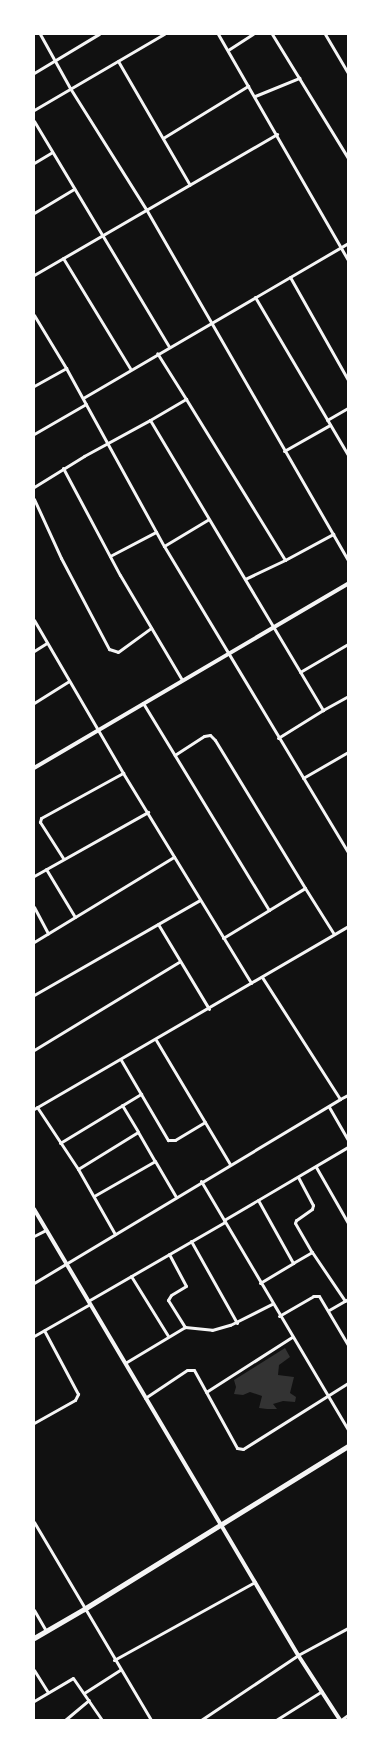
<!DOCTYPE html>
<html>
<head>
<meta charset="utf-8">
<style>
	body { margin:0 }
	#map { position:relative; width:382px; height:1754px; overflow:hidden; background:#111; font-family:"Titillium Web",sans-serif }
	div>[style] { position:absolute }
	[style*='--x'] { left:calc(var(--x)*1px); top:calc(var(--y)*1px); width:calc(var(--w)*1px); rotate:calc(var(--a)*1deg) }
	.water>* { inset:0; background:#333 }
	.minor>* { height:3px; margin:-1.5px; padding:0 1.5px; transform-origin:1.5px; border-radius:1.5px; background:#f5f5f5 }
	.tertiary>* { height:4px; margin:-2px; padding:0 2px; transform-origin:2px; border-radius:2px; background:#f5f5f5 }
	.trunk>* { height:5px; margin:-2.5px; padding:0 2.5px; transform-origin:2.5px; border-radius:2.5px; background:#f5f5f5 }
	span { translate:-50% -50%; white-space:nowrap; text-align:center; line-height:1.15; -webkit-text-stroke:5px #fff; paint-order:stroke }
	.frame { position:absolute; inset:0; border:35px solid #fff; pointer-events:none }
</style>
</head>
<body>
<div id="map">
	<div class="water">
		<div style="clip-path:polygon(285px 1348px,290px 1357px,279px 1365px,278px 1375px,294px 1377px,290px 1393px,296px 1397px,295px 1402px,283px 1401px,273px 1404px,277px 1409px,267px 1409px,259px 1408px,262px 1396px,250px 1392px,243px 1395px,234px 1394px,236px 1387px,234px 1380px)"></div>
	</div>
	<div class="minor">
		<div style="--x:40;--y:34;--w:62;--a:60.9"></div>
		<div style="--x:70;--y:88;--w:143;--a:57.9"></div>
		<div style="--x:146;--y:209;--w:405;--a:60.1"></div>
		<div style="--x:218;--y:34;--w:261;--a:60.1"></div>
		<div style="--x:272;--y:34;--w:145;--a:58.5"></div>
		<div style="--x:325;--y:34;--w:45;--a:59.5"></div>
		<div style="--x:228;--y:50;--w:30;--a:-33"></div>
		<div style="--x:118;--y:61;--w:143;--a:59.9"></div>
		<div style="--x:34;--y:73;--w:76;--a:-31"></div>
		<div style="--x:255;--y:96;--w:48;--a:-22.2"></div>
		<div style="--x:34;--y:110;--w:151;--a:-30.3"></div>
		<div style="--x:34;--y:121;--w:263;--a:59.1"></div>
		<div style="--x:163;--y:138;--w:100;--a:-31.5"></div>
		<div style="--x:34;--y:163;--w:21;--a:-31"></div>
		<div style="--x:34;--y:213;--w:47;--a:-31"></div>
		<div style="--x:63;--y:258;--w:129;--a:58.7"></div>
		<div style="--x:34;--y:275;--w:281;--a:-30.1"></div>
		<div style="--x:290;--y:277;--w:118;--a:60.6"></div>
		<div style="--x:255;--y:297;--w:183;--a:59.5"></div>
		<div style="--x:34;--y:315;--w:62;--a:58.9"></div>
		<div style="--x:66;--y:368;--w:203;--a:61.2"></div>
		<div style="--x:164;--y:546;--w:357;--a:59"></div>
		<div style="--x:34;--y:386;--w:37;--a:-29"></div>
		<div style="--x:83;--y:398;--w:307;--a:-30.3"></div>
		<div style="--x:186;--y:399;--w:189;--a:58.4"></div>
		<div style="--x:285;--y:560;--w:44;--a:154.6"></div>
		<div style="--x:150;--y:420;--w:42;--a:-30.3"></div>
		<div style="--x:186;--y:399;--w:54;--a:-122.2"></div>
		<div style="--x:327;--y:420;--w:24;--a:-30"></div>
		<div style="--x:34;--y:434;--w:60;--a:-30"></div>
		<div style="--x:284;--y:451;--w:53;--a:-29.5"></div>
		<div style="--x:63;--y:468;--w:121;--a:62"></div>
		<div style="--x:120;--y:575;--w:122;--a:59.4"></div>
		<div style="--x:34;--y:487;--w:59;--a:-31.8"></div>
		<div style="--x:84;--y:456;--w:75;--a:-28.6"></div>
		<div style="--x:150;--y:420;--w:338;--a:59.2"></div>
		<div style="--x:323;--y:710;--w:29;--a:-29"></div>
		<div style="--x:34;--y:499;--w:65;--a:65.4"></div>
		<div style="--x:61;--y:558;--w:103;--a:62.2"></div>
		<div style="--x:109;--y:649;--w:9;--a:18"></div>
		<div style="--x:118;--y:652;--w:41;--a:-36"></div>
		<div style="--x:164;--y:546;--w:52;--a:-31"></div>
		<div style="--x:110;--y:556;--w:52;--a:-27.6"></div>
		<div style="--x:285;--y:560;--w:55;--a:-28.4"></div>
		<div style="--x:34;--y:620;--w:177;--a:59.8"></div>
		<div style="--x:123;--y:773;--w:246;--a:58.6"></div>
		<div style="--x:34;--y:651;--w:15;--a:-32"></div>
		<div style="--x:300;--y:672;--w:56;--a:-30.3"></div>
		<div style="--x:34;--y:703;--w:41;--a:-32.2"></div>
		<div style="--x:143;--y:703;--w:242;--a:58.7"></div>
		<div style="--x:269;--y:910;--w:42;--a:-31.4"></div>
		<div style="--x:305;--y:888;--w:173;--a:-121.3"></div>
		<div style="--x:215;--y:740;--w:7;--a:-135"></div>
		<div style="--x:210;--y:735;--w:6;--a:171"></div>
		<div style="--x:204;--y:736;--w:35;--a:147"></div>
		<div style="--x:278;--y:738;--w:53;--a:-31.9"></div>
		<div style="--x:303;--y:778;--w:52;--a:-30"></div>
		<div style="--x:63;--y:858;--w:43;--a:-122.6"></div>
		<div style="--x:40;--y:822;--w:4;--a:-76"></div>
		<div style="--x:41;--y:818;--w:94;--a:-28.8"></div>
		<div style="--x:46;--y:869;--w:56;--a:58.9"></div>
		<div style="--x:34;--y:876;--w:131;--a:-29.3"></div>
		<div style="--x:305;--y:888;--w:54;--a:57.8"></div>
		<div style="--x:34;--y:907;--w:30;--a:62"></div>
		<div style="--x:158;--y:924;--w:99;--a:59"></div>
		<div style="--x:223;--y:938;--w:54;--a:-31.3"></div>
		<div style="--x:34;--y:942;--w:164;--a:-31.3"></div>
		<div style="--x:34;--y:995;--w:191;--a:-29.8"></div>
		<div style="--x:156;--y:1040;--w:144;--a:59.2"></div>
		<div style="--x:34;--y:1050;--w:170;--a:-31.3"></div>
		<div style="--x:121;--y:1060;--w:93;--a:59.6"></div>
		<div style="--x:168;--y:1140;--w:7;--a:0"></div>
		<div style="--x:175;--y:1140;--w:35;--a:-31"></div>
		<div style="--x:340;--y:1099;--w:9;--a:-27"></div>
		<div style="--x:122;--y:1105;--w:31;--a:59"></div>
		<div style="--x:37;--y:1107;--w:74;--a:56.5"></div>
		<div style="--x:78;--y:1169;--w:75;--a:60.4"></div>
		<div style="--x:329;--y:1107;--w:38;--a:60"></div>
		<div style="--x:34;--y:1109;--w:363;--a:-30.2"></div>
		<div style="--x:60;--y:1143;--w:95;--a:-31.2"></div>
		<div style="--x:316;--y:1167;--w:64;--a:60.3"></div>
		<div style="--x:78;--y:1169;--w:70;--a:-31.7"></div>
		<div style="--x:138;--y:1132;--w:34;--a:60"></div>
		<div style="--x:298;--y:1177;--w:32;--a:62"></div>
		<div style="--x:313;--y:1205;--w:4;--a:104"></div>
		<div style="--x:312;--y:1209;--w:19;--a:145"></div>
		<div style="--x:296;--y:1220;--w:3;--a:108"></div>
		<div style="--x:295;--y:1223;--w:34;--a:60"></div>
		<div style="--x:201;--y:1181;--w:289;--a:59.4"></div>
		<div style="--x:94;--y:1196;--w:70;--a:-29.8"></div>
		<div style="--x:155;--y:1161;--w:42;--a:59.7"></div>
		<div style="--x:258;--y:1200;--w:72;--a:60.9"></div>
		<div style="--x:293;--y:1263;--w:22;--a:-30"></div>
		<div style="--x:312;--y:1252;--w:59;--a:56"></div>
		<div style="--x:224;--y:1220;--w:144;--a:-30.5"></div>
		<div style="--x:34;--y:1236;--w:13;--a:-27"></div>
		<div style="--x:191;--y:1241;--w:94;--a:60.7"></div>
		<div style="--x:169;--y:1254;--w:36;--a:62"></div>
		<div style="--x:186;--y:1286;--w:17;--a:149"></div>
		<div style="--x:171;--y:1295;--w:6;--a:121"></div>
		<div style="--x:168;--y:1300;--w:32;--a:58"></div>
		<div style="--x:131;--y:1276;--w:70;--a:58.3"></div>
		<div style="--x:34;--y:1283;--w:357;--a:-31"></div>
		<div style="--x:340;--y:1099;--w:145;--a:-122.6"></div>
		<div style="--x:260;--y:1283;--w:39;--a:-31"></div>
		<div style="--x:88;--y:1301;--w:158;--a:-30"></div>
		<div style="--x:329;--y:1310;--w:22;--a:-30"></div>
		<div style="--x:279;--y:1316;--w:39;--a:-30"></div>
		<div style="--x:313;--y:1296;--w:6;--a:0"></div>
		<div style="--x:319;--y:1296;--w:57;--a:59.4"></div>
		<div style="--x:34;--y:1336;--w:64;--a:-29.7"></div>
		<div style="--x:125;--y:1363;--w:70;--a:-31"></div>
		<div style="--x:185;--y:1327;--w:27;--a:6"></div>
		<div style="--x:212;--y:1330;--w:19;--a:-16"></div>
		<div style="--x:230;--y:1325;--w:47;--a:-26.6"></div>
		<div style="--x:206;--y:1392;--w:102;--a:-32.6"></div>
		<div style="--x:145;--y:1398;--w:50;--a:-33.7"></div>
		<div style="--x:187;--y:1370;--w:7;--a:0"></div>
		<div style="--x:194;--y:1370;--w:89;--a:61.1"></div>
		<div style="--x:237;--y:1448;--w:6;--a:9"></div>
		<div style="--x:243;--y:1449;--w:124;--a:-32.2"></div>
		<div style="--x:34;--y:1423;--w:47;--a:-29.3"></div>
		<div style="--x:75;--y:1400;--w:7;--a:-63"></div>
		<div style="--x:78;--y:1394;--w:72;--a:-118"></div>
		<div style="--x:34;--y:1522;--w:230;--a:59.4"></div>
		<div style="--x:34;--y:1610;--w:24;--a:60"></div>
		<div style="--x:114;--y:1660;--w:161;--a:-29"></div>
		<div style="--x:34;--y:1670;--w:26;--a:58"></div>
		<div style="--x:84;--y:1693;--w:43;--a:-32.6"></div>
		<div style="--x:34;--y:1701;--w:45;--a:-30.5"></div>
		<div style="--x:73;--y:1678;--w:51;--a:55.4"></div>
		<div style="--x:65;--y:1720;--w:31;--a:-40"></div>
		<div style="--x:201;--y:1720;--w:117;--a:-33.8"></div>
		<div style="--x:298;--y:1655;--w:57;--a:-28.4"></div>
		<div style="--x:276;--y:1720;--w:54;--a:-32.2"></div>
		<div style="--x:341;--y:1720;--w:9;--a:-36"></div>
	</div>
	<div class="tertiary">
		<div style="--x:34;--y:768;--w:364;--a:-30.4"></div>
		<div style="--x:34;--y:1209;--w:518;--a:59.38"></div>
		<div style="--x:298;--y:1655;--w:77;--a:57.1"></div>
	</div>
	<div class="trunk">
		<div style="--x:34;--y:1638;--w:58;--a:-30.1"></div>
		<div style="--x:84;--y:1609;--w:310;--a:-31.7"></div>
	</div>
	<div class="frame"></div>
</div>
</body>
</html>
